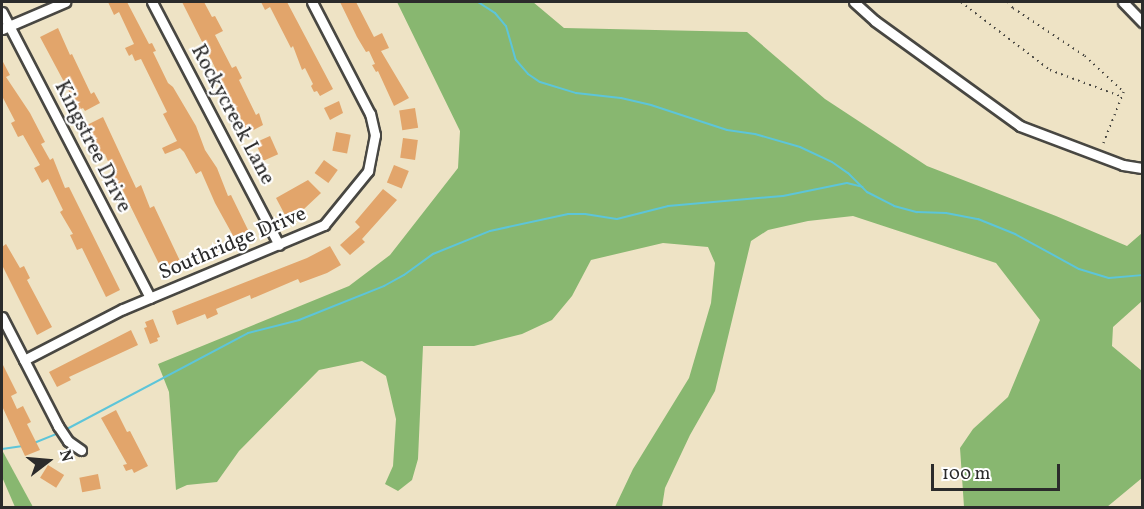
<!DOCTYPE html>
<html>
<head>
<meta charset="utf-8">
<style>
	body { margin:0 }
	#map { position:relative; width:1144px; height:509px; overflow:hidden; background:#eee3c5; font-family:Vollkorn,serif }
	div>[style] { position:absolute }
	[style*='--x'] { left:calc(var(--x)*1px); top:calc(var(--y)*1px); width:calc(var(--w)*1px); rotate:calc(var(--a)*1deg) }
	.forest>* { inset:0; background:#88b770 }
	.stream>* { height:2px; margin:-1px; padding:0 1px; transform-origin:1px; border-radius:1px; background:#5dc5d9 }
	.building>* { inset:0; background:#e2a56b; transform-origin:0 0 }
	.path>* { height:1.5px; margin-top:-0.75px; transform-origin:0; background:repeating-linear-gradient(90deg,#484742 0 1.5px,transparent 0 6px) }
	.roads { filter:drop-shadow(2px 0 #484742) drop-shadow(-2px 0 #484742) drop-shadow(0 2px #484742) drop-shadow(0 -2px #484742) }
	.street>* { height:9px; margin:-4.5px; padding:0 4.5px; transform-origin:4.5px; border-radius:4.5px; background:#fff }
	span { translate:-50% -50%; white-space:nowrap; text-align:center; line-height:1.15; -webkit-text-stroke:4.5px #fff; paint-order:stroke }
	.street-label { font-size:21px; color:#2b2b2b }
	.frame { position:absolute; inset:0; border:3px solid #2b2b2b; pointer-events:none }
	.north { position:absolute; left:18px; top:431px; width:60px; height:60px; -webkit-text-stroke:4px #fff; paint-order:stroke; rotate:74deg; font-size:16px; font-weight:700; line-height:24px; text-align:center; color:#2b2b2b }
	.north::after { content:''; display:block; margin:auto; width:21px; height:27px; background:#2b2b2b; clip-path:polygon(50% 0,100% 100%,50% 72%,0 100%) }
	.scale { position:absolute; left:931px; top:464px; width:129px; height:27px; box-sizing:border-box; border:3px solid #2b2b2b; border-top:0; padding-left:8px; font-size:18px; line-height:21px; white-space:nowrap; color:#2b2b2b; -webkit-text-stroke:4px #fff; paint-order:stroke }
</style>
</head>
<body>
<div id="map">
	<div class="forest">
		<div style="clip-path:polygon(397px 2px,533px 2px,564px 28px,747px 32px,825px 99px,927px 166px,1056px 216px,1127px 246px,1142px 233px,1142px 301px,1113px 327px,1112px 346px,1142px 371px,1142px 478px,1107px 507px,964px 507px,960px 448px,973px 429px,1008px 397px,1040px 320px,996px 263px,853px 216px,808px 221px,768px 230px,751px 241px,715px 391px,690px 435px,665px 488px,662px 507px,615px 507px,633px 469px,689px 378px,711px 303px,715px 263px,708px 247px,663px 243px,591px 260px,572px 296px,552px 320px,522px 334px,474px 346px,423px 346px,418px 459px,412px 480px,398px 491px,385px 484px,393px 466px,396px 419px,386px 376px,362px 361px,319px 370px,239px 451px,217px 482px,187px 485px,176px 490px,169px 392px,158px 364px,349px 286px,390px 255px,458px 168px,460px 131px)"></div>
		<div style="clip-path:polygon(2px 450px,33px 507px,15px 507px,2px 477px)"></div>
	</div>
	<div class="stream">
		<div style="--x:478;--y:2;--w:20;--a:33"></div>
		<div style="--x:495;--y:13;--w:17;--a:50"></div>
		<div style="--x:506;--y:26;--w:35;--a:74"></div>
		<div style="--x:516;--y:60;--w:18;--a:49"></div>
		<div style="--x:528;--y:74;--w:14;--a:34"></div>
		<div style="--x:540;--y:82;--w:38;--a:17"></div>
		<div style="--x:576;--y:93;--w:45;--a:6.3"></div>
		<div style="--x:621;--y:98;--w:31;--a:13"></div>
		<div style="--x:651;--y:105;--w:80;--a:18.2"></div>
		<div style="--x:727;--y:130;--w:28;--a:8"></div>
		<div style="--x:755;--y:134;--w:47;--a:16.1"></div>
		<div style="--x:800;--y:147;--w:35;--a:25"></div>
		<div style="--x:832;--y:162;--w:19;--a:35"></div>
		<div style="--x:848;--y:173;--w:27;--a:45"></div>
		<div style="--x:867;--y:192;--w:30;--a:27"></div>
		<div style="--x:894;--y:206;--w:24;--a:15"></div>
		<div style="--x:917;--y:212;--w:29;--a:2"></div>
		<div style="--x:946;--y:213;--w:33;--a:11"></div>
		<div style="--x:978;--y:219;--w:40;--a:22"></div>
		<div style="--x:1015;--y:234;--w:73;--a:28.7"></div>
		<div style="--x:1079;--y:269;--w:31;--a:17"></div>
		<div style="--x:1109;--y:278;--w:33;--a:-5"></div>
		<div style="--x:65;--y:430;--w:207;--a:-27.9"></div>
		<div style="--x:248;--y:333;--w:53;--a:-14.3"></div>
		<div style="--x:299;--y:320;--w:92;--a:-21.8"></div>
		<div style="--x:384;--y:286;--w:23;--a:-29"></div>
		<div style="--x:404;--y:275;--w:36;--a:-36"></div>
		<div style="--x:433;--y:254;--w:61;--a:-22"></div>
		<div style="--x:490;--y:231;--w:80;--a:-12.3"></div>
		<div style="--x:568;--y:214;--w:17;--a:0"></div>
		<div style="--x:585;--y:214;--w:32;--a:9"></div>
		<div style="--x:617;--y:219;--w:53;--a:-14.3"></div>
		<div style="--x:668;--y:206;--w:115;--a:-5"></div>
		<div style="--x:783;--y:196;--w:65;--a:-11.5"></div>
		<div style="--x:847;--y:183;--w:16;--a:14"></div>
		<div style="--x:34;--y:443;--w:27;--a:-22"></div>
		<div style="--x:2;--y:449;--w:21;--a:-8"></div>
	</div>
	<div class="building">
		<div style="clip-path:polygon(108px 2px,127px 2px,149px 44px,152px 43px,156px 51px,153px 52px,168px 83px,173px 87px,196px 126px,205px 150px,217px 168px,228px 196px,231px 195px,250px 234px,236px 241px,215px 203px,201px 171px,196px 174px,184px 152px,180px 148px,165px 154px,162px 148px,177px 141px,163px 114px,167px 112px,141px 59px,135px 61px,132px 54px,129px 56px,125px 48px,134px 44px,119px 12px,114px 15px)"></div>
		<div style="clip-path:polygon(182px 2px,204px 2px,212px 17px,215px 16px,223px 31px,215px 35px,232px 68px,236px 66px,242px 78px,239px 80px,256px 115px,259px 113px,263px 125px,248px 133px)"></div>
		<div style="clip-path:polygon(261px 2px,287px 2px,333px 89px,320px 96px,317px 91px,314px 92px,311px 86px,313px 84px,305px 68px,302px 70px,293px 46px,291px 48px,270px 7px,265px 10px)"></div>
		<div style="clip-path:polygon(340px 2px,356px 2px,374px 37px,382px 33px,389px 48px,381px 51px,409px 98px,394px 106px,378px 71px,376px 72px,372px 65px,375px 64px,369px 51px,366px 52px,357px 37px)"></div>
		<div style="clip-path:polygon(58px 28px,70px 55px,72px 54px,91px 94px,94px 92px,100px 103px,85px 111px,83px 108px,79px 110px,40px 37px)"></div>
		<div style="clip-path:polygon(2px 60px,10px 75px,6px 77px,30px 113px,45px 142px,41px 144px,50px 160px,53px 158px,65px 188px,69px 187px,120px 290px,106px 297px,82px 248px,77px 250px,70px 235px,73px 234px,60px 212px,63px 210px,48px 179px,42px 183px,34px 168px,40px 165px,23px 135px,18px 137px,11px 123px,15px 121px,2px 96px)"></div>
		<div style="clip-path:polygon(339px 101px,343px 113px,330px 120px,324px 108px)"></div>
		<div style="left:415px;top:108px;width:20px;height:16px;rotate:81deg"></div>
		<div style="clip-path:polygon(103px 117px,136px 188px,141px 185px,150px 208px,154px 206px,181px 263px,163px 272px,119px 183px,117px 184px,105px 154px,101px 155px,87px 125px)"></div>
		<div style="left:336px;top:132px;width:15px;height:19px;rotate:11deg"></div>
		<div style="left:270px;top:136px;width:20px;height:16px;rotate:66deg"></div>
		<div style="left:403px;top:138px;width:15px;height:20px;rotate:8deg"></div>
		<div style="left:324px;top:160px;width:17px;height:16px;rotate:36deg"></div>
		<div style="left:394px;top:165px;width:16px;height:19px;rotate:22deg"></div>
		<div style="clip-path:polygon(308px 180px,321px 193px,304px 209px,293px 215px,291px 212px,285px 215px,276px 198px)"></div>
		<div style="clip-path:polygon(383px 189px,397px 200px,362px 239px,365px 242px,350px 255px,340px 245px,360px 227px,355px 222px)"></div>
		<div style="clip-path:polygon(6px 244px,20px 268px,24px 266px,30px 278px,27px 280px,52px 327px,37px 335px,2px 265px,2px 247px)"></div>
		<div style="clip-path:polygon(330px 246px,341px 265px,327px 273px,300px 283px,298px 279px,251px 299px,250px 295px,216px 309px,218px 314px,207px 319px,205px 314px,177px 325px,172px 311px,307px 258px)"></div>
		<div style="clip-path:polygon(153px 319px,160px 337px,157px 338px,158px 341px,150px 344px,144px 328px,147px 327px,145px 322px)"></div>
		<div style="clip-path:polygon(131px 330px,138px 345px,69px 377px,71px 380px,57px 387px,49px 372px)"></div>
		<div style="clip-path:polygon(2px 363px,17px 393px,11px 396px,17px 409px,23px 406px,31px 422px,27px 424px,40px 450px,25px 456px,2px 406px)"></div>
		<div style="clip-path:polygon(116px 410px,127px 432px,130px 431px,148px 466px,134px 473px,132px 469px,126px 471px,123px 465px,127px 464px,101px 418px)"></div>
		<div style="left:48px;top:465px;width:19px;height:15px;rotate:32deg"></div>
		<div style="left:98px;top:474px;width:15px;height:19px;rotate:79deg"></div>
	</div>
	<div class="path">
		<div style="--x:961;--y:2;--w:112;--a:37.4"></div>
		<div style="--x:1050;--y:70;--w:75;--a:20.4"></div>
		<div style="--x:1008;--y:2;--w:8;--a:50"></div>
		<div style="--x:1013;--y:8;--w:87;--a:33.7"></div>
		<div style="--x:1085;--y:56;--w:53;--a:42.7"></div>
		<div style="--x:1124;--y:92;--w:57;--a:111.6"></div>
	</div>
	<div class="roads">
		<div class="street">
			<div style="--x:152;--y:2;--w:274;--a:62.4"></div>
			<div style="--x:854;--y:2;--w:28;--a:42"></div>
			<div style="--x:875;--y:21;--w:179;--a:35.9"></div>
			<div style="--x:1020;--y:126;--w:110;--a:20.7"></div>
			<div style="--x:1123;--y:165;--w:19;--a:9"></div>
			<div style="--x:1123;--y:2;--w:28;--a:46"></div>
			<div style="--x:2;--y:12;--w:322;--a:62.6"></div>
			<div style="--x:2;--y:29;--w:69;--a:-23.2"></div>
			<div style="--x:2;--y:317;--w:123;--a:62.8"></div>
			<div style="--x:58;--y:426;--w:18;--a:56"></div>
			<div style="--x:68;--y:441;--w:16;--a:35"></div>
			<div style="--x:24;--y:360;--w:111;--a:-27.3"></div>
			<div style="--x:123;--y:309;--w:218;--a:-22.7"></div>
			<div style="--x:324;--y:225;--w:70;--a:-50.8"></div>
			<div style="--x:368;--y:171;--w:37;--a:-79"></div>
			<div style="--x:375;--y:135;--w:22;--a:-103"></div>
			<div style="--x:370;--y:114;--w:126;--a:-117.4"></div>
		</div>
	</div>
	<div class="street-label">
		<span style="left:232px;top:115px;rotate:62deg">Rockycreek Lane</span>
		<span style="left:92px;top:147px;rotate:63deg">Kingstree Drive</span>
		<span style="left:233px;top:244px;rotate:-23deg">Southridge Drive</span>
	</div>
	<div class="frame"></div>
	<div class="north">N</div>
	<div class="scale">100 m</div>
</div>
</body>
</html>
